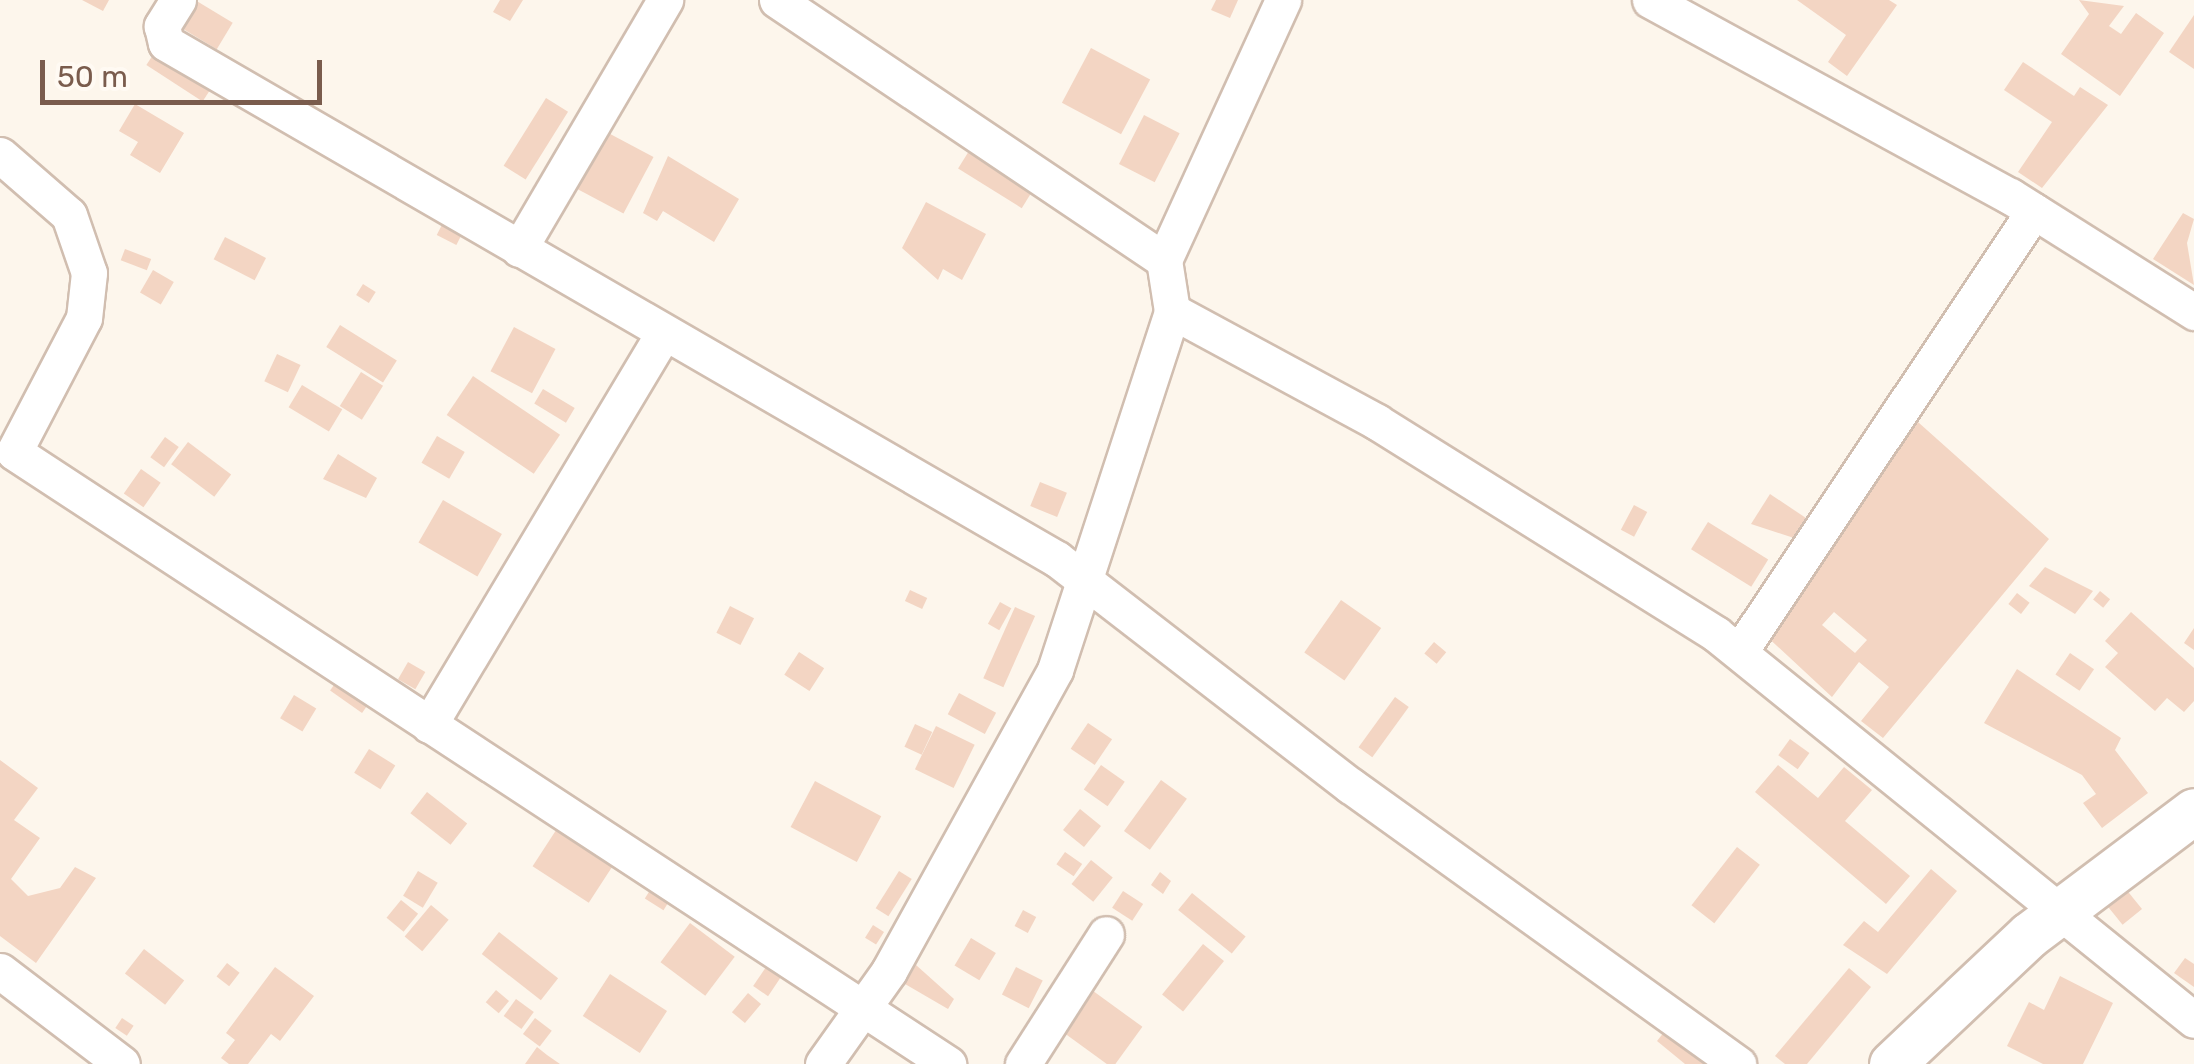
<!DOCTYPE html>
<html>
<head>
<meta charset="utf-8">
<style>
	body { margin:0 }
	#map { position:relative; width:2194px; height:1064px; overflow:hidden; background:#fdf6ec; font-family:Rubik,sans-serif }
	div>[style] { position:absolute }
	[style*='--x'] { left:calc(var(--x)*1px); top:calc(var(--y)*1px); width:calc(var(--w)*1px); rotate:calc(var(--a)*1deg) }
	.building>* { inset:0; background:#f3d5c3; transform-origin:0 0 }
	.roads { filter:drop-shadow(2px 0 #d1beb0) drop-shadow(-2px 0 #d1beb0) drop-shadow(0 2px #d1beb0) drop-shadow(0 -2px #d1beb0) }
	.minor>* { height:35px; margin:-17.5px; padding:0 17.5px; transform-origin:17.5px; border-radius:17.5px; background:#fff }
	.tertiary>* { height:45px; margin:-22.5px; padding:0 22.5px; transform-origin:22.5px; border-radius:22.5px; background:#fff }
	span { translate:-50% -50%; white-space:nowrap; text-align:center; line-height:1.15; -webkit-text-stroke:9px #fffaf3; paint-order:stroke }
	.scale { position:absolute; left:40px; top:60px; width:282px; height:45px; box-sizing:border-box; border:5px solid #7a5c4d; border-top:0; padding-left:12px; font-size:30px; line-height:35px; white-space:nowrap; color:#7a5c4d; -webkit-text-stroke:8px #fffaf3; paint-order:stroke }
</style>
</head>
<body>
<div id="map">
	<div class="building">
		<div style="clip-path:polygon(82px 0,109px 0,103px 11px)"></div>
		<div style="left:195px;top:0;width:44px;height:31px;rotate:31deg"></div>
		<div style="clip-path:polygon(500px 0,523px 0,510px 21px,493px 12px)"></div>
		<div style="clip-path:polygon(1216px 0,1238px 0,1230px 18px,1211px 10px)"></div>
		<div style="clip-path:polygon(1797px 0,1889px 0,1897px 5px,1847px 76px,1828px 62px,1846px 35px)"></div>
		<div style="clip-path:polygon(2079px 0,2124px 6px,2109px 26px,2121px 34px,2136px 13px,2164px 33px,2120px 96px,2061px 54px,2089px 14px)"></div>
		<div style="clip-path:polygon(2194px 15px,2194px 69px,2169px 52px)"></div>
		<div style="left:160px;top:44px;width:67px;height:25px;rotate:33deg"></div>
		<div style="left:1091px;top:48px;width:67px;height:62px;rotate:28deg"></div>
		<div style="clip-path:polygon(2023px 62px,2074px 96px,2080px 87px,2108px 105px,2042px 188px,2018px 172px,2052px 122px,2004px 90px)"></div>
		<div style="left:546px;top:98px;width:26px;height:80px;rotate:32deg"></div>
		<div style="clip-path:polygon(135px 104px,184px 133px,160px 173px,130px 155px,138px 142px,119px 131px)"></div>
		<div style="left:1144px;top:115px;width:40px;height:55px;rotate:27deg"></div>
		<div style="left:597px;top:127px;width:64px;height:64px;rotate:28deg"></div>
		<div style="left:974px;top:143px;width:75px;height:30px;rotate:32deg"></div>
		<div style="clip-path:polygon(668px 156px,739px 199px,714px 242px,663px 211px,657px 221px,643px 213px)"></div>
		<div style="clip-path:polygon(926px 202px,986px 234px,962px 280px,943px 269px,938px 280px,902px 248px)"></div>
		<div style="left:449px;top:211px;width:22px;height:27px;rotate:27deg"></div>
		<div style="clip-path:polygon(2183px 213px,2194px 219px,2187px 243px,2194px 285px,2153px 259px)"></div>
		<div style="left:225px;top:237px;width:46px;height:25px;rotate:27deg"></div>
		<div style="left:125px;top:249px;width:28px;height:12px;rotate:21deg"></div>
		<div style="left:153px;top:270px;width:24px;height:26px;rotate:30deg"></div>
		<div style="left:363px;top:284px;width:15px;height:13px;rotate:32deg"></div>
		<div style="left:340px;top:325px;width:67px;height:26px;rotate:32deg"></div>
		<div style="left:514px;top:327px;width:47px;height:50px;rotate:28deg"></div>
		<div style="left:277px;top:354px;width:26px;height:30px;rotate:25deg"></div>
		<div style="left:361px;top:372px;width:26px;height:40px;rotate:32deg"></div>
		<div style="left:473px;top:376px;width:105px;height:47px;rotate:34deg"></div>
		<div style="left:302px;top:385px;width:47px;height:26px;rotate:31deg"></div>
		<div style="left:543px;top:389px;width:37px;height:17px;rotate:31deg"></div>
		<div style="clip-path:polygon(evenodd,1909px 414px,2049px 539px,1883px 738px,1861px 721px,1889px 687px,1859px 662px,1832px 697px,1762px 632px,1909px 414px,1834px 612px,1867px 640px,1855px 653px,1822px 625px,1834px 612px)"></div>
		<div style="left:437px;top:436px;width:32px;height:31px;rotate:30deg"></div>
		<div style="left:165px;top:437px;width:17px;height:25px;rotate:36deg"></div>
		<div style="left:188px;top:442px;width:54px;height:28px;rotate:37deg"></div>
		<div style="clip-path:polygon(338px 454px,377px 478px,366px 498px,323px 479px)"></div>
		<div style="left:141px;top:469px;width:24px;height:30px;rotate:35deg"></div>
		<div style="left:1040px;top:482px;width:29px;height:26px;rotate:22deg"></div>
		<div style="clip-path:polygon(1770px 494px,1809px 520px,1797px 539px,1751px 524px)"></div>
		<div style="left:443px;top:500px;width:68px;height:49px;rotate:30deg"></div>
		<div style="left:1634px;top:505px;width:15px;height:28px;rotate:28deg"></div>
		<div style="left:1708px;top:522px;width:71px;height:32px;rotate:32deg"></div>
		<div style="clip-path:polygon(2045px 567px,2093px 591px,2075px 614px,2029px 586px)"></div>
		<div style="left:910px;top:590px;width:19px;height:12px;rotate:25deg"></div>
		<div style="left:2100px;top:591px;width:13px;height:11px;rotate:39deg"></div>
		<div style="left:2017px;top:593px;width:16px;height:14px;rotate:38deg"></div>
		<div style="left:1341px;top:600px;width:49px;height:64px;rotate:35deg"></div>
		<div style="left:1000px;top:602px;width:13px;height:25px;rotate:29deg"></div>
		<div style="left:730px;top:606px;width:27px;height:30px;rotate:27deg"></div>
		<div style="left:1015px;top:607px;width:22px;height:78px;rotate:24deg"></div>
		<div style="clip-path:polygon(2131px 612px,2194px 668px,2194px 701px,2184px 712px,2167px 698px,2155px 711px,2105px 667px,2118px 653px,2105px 641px)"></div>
		<div style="clip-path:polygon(2194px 628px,2194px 650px,2184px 643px)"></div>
		<div style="left:1434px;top:642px;width:16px;height:15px;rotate:40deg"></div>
		<div style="left:799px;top:652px;width:30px;height:27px;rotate:33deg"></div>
		<div style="left:2070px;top:653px;width:29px;height:26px;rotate:34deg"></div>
		<div style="left:408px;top:662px;width:20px;height:20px;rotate:30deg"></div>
		<div style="clip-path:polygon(2017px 669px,2121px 738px,2115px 750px,2148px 793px,2102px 828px,2083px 803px,2096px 794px,2082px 775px,1984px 723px)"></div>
		<div style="left:341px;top:675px;width:39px;height:19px;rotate:35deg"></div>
		<div style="left:959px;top:693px;width:42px;height:24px;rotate:28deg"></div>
		<div style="left:294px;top:695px;width:26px;height:27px;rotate:31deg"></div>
		<div style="left:1395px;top:697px;width:17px;height:62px;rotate:36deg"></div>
		<div style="left:1088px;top:723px;width:29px;height:31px;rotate:34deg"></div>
		<div style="left:915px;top:724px;width:19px;height:25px;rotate:25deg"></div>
		<div style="left:936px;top:726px;width:43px;height:48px;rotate:26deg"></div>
		<div style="left:1790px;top:739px;width:24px;height:20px;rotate:36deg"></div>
		<div style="left:369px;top:749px;width:31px;height:28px;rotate:32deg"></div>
		<div style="clip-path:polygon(0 760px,38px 788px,14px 820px,40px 838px,11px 879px,28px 896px,60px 888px,75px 867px,96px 878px,36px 963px,0 936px)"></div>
		<div style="left:1101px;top:765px;width:29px;height:30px;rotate:35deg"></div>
		<div style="clip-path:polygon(1778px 765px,1818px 798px,1844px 767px,1872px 790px,1845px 821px,1910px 876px,1886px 904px,1755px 792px)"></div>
		<div style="left:1161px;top:780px;width:32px;height:63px;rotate:36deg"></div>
		<div style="left:815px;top:781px;width:75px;height:52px;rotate:28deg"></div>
		<div style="left:427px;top:792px;width:51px;height:27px;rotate:38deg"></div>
		<div style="left:1080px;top:809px;width:27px;height:27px;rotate:39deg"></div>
		<div style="left:562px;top:821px;width:67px;height:54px;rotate:33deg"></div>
		<div style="left:1737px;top:847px;width:29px;height:74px;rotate:38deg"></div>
		<div style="left:1065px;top:852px;width:21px;height:15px;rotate:35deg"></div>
		<div style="left:1091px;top:860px;width:28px;height:31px;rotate:39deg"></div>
		<div style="clip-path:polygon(1931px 869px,1957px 891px,1887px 974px,1843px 945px,1864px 921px,1878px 932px)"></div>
		<div style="left:418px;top:871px;width:23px;height:29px;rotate:31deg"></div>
		<div style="left:899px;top:871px;width:15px;height:44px;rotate:32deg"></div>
		<div style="clip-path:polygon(1160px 872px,1171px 881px,1163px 894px,1151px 885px)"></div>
		<div style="left:657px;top:879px;width:22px;height:23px;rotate:32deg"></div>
		<div style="left:2125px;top:888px;width:27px;height:25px;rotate:51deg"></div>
		<div style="left:1123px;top:891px;width:24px;height:20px;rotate:33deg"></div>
		<div style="left:1192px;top:893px;width:69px;height:22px;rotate:39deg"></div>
		<div style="left:401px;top:900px;width:22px;height:23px;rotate:39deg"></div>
		<div style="left:431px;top:905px;width:23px;height:41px;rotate:40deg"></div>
		<div style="left:1023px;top:910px;width:15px;height:18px;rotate:28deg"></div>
		<div style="left:690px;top:923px;width:56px;height:49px;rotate:37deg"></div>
		<div style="left:873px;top:925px;width:13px;height:15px;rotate:32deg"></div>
		<div style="left:499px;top:932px;width:75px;height:28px;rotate:38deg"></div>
		<div style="left:971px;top:938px;width:29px;height:32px;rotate:31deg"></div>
		<div style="left:1203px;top:944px;width:27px;height:65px;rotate:39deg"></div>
		<div style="left:144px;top:949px;width:51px;height:31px;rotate:38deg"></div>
		<div style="clip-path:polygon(2185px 958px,2194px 964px,2194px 987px,2174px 973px)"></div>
		<div style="left:227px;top:963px;width:16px;height:17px;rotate:38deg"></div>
		<div style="clip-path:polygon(916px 965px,954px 999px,948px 1009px,905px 984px)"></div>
		<div style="clip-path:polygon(275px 967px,314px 996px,280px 1041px,271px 1034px,248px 1064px,229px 1064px,221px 1058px,235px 1040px,226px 1033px)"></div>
		<div style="left:766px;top:967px;width:18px;height:23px;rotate:34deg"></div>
		<div style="left:1016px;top:967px;width:30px;height:31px;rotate:27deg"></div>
		<div style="clip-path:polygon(1849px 968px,1871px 987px,1807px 1064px,1785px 1064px,1775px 1056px)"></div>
		<div style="left:610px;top:974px;width:68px;height:50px;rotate:33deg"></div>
		<div style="clip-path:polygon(2060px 976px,2113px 1003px,2083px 1064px,2043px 1064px,2007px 1046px,2029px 1002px,2044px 1010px)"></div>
		<div style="left:1089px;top:988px;width:66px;height:51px;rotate:36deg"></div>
		<div style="left:496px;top:990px;width:17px;height:16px;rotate:40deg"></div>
		<div style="left:748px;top:993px;width:17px;height:25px;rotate:40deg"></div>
		<div style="left:516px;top:999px;width:22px;height:21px;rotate:36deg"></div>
		<div style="left:122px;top:1018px;width:14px;height:12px;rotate:34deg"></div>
		<div style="left:535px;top:1018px;width:21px;height:20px;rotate:37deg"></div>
		<div style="clip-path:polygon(1672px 1022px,1719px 1064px,1685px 1064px,1657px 1041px)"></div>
		<div style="clip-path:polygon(537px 1047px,547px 1055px,560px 1064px,525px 1064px)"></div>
	</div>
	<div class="roads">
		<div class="minor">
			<div style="--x:178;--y:0;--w:31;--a:122"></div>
			<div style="--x:162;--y:26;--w:17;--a:77"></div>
			<div style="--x:166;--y:43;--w:1030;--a:30.08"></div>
			<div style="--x:1057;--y:559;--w:371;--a:37.7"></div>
			<div style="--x:1351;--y:786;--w:477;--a:35.7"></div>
			<div style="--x:777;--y:0;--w:466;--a:33.9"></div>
			<div style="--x:1650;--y:0;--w:410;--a:28.6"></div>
			<div style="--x:2010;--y:196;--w:218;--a:32.2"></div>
			<div style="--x:0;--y:155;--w:91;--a:41"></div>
			<div style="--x:69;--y:215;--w:61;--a:71"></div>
			<div style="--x:89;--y:273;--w:45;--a:96.3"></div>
			<div style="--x:84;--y:318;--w:151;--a:117.6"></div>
			<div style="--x:14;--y:452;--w:1117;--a:33.23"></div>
			<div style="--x:519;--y:249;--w:289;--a:-59.6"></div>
			<div style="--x:1172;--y:311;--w:233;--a:28.4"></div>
			<div style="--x:1377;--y:422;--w:400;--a:32"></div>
			<div style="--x:1716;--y:634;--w:614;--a:38.92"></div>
			<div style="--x:1740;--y:651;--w:529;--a:-56.25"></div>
			<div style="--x:429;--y:725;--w:453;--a:-59.1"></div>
			<div style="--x:0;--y:971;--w:153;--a:37.3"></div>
			<div style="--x:823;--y:1064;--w:114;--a:-54.6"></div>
			<div style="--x:889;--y:971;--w:344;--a:-61.1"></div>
			<div style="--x:1055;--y:670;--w:378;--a:-71.9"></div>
			<div style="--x:1172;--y:311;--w:52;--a:-98.9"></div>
			<div style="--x:1164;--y:260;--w:286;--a:-65.4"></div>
			<div style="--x:1023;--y:1064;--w:154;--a:-57.4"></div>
		</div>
		<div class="tertiary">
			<div style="--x:1892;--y:1064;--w:188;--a:-43.3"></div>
			<div style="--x:2029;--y:935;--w:206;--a:-36.9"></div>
		</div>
	</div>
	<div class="scale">50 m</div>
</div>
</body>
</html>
